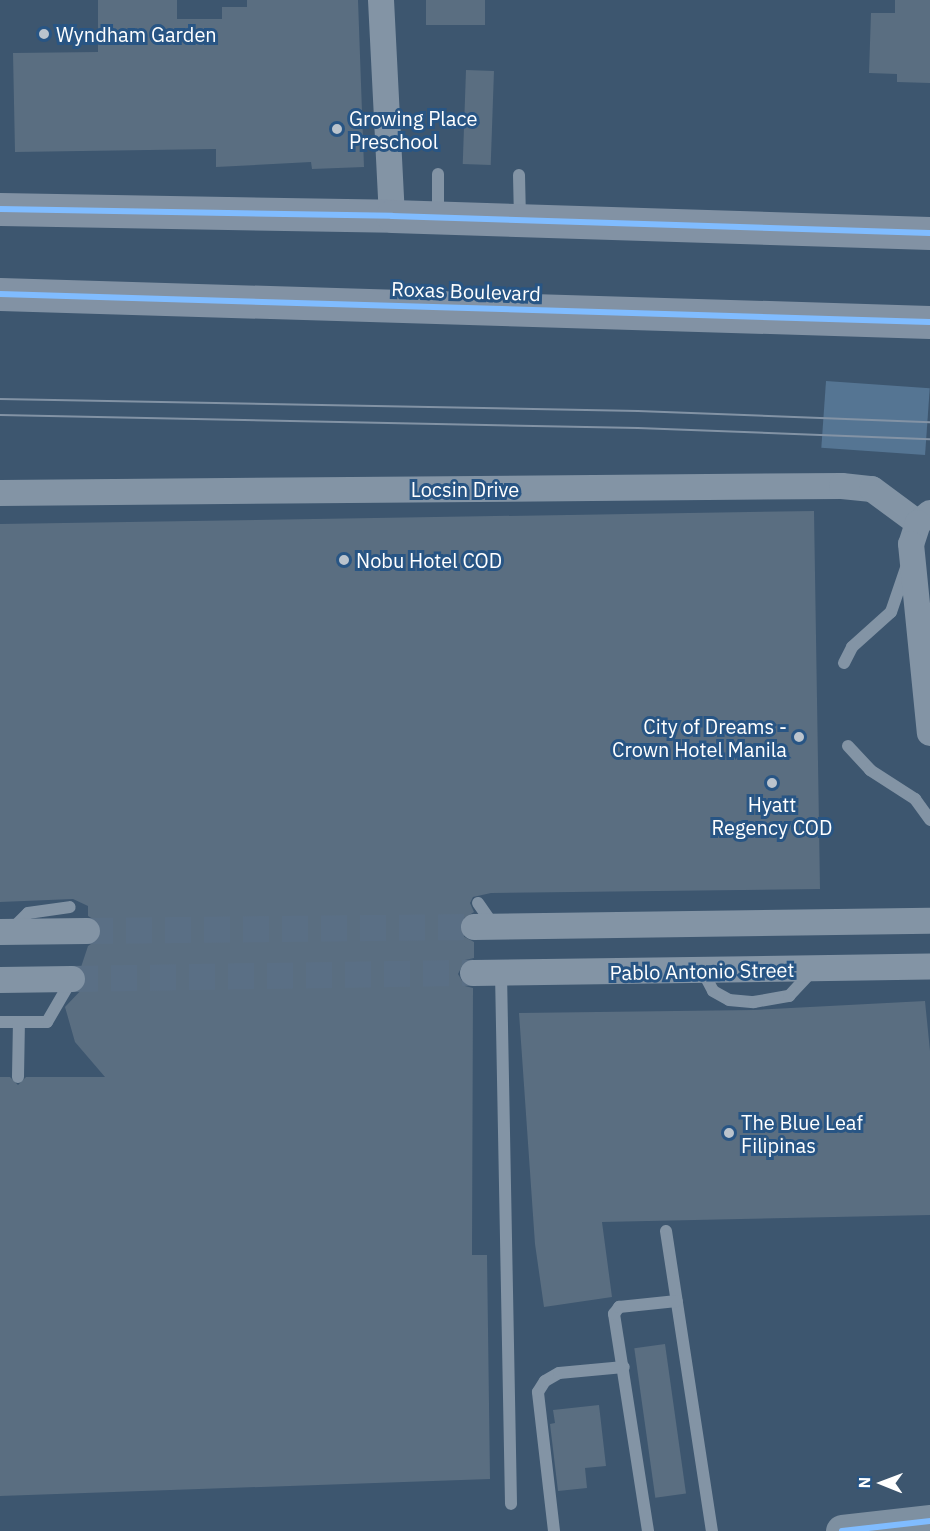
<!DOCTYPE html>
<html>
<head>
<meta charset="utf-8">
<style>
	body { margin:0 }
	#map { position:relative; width:930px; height:1531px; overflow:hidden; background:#3d566f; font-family:"IBM Plex Sans",sans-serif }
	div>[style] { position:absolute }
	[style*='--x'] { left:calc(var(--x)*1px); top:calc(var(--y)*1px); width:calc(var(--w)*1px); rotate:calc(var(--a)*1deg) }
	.water>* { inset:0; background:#557593; transform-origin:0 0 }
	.building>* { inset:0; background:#5a6e81; transform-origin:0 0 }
	.minor-tunnel>* { height:26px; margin-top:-13px; transform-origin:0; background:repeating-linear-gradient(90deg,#5a6f85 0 26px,transparent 0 39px) }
	.service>* { height:12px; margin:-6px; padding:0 6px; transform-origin:6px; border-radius:6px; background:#8394a5 }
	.minor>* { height:26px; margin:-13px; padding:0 13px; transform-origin:13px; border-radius:13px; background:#8394a5 }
	.secondary>* { height:33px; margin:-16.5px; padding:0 16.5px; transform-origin:16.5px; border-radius:16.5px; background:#7e90a1 }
	.trunk>* { height:33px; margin:-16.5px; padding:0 16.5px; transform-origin:16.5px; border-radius:16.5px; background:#8292a4 }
	.tram>* { height:1.5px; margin:-0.75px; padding:0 0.75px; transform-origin:0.75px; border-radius:0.75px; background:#8393a5 }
	.cycleway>* { height:6px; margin:-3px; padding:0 3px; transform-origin:3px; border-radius:3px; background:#80bcff }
	.dots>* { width:16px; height:16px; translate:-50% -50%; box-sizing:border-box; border:3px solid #285584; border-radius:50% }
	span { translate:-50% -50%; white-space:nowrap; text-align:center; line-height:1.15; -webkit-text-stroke:6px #285584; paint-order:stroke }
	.poi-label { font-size:20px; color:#fff }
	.left { translate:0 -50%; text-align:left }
	.right { translate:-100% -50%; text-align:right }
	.street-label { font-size:20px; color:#fff }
	.north { position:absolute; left:852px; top:1453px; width:60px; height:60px; -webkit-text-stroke:4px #285584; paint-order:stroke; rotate:271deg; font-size:16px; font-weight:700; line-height:24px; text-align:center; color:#fff }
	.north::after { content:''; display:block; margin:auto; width:21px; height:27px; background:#fff; clip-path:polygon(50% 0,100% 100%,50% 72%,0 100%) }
</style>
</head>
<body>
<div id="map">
	<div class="water">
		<div style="left:826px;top:381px;width:104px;height:67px;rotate:4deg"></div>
	</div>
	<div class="building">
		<div style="clip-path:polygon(98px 0,177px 0,177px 19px,222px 19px,222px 7px,247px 7px,247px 0,358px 0,364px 167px,312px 169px,311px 162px,216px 167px,216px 149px,15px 152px,13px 53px,98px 52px)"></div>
		<div style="left:426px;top:0;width:59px;height:25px"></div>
		<div style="clip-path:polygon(895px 0,930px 0,930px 83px,897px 82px,897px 74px,869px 73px,871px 13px,895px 13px)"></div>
		<div style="left:466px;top:70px;width:28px;height:94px;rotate:2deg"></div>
		<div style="clip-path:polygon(814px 511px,820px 889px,491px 893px,473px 897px,470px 903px,474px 912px,461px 920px,461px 935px,474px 942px,474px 958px,465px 960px,458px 974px,465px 986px,473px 988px,472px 1255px,487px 1255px,490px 1479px,0 1496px,0 1077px,10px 1077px,18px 1085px,26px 1077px,105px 1077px,75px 1042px,65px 1007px,85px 986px,81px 967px,88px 946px,100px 938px,100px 923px,88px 916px,88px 906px,73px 899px,0 902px,0 524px)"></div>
		<div style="clip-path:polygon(925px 1001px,930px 1051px,930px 1215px,602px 1222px,612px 1297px,544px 1307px,535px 1244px,519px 1013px,754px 1010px)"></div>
		<div style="left:665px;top:1344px;width:151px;height:31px;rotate:82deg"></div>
		<div style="clip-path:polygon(599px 1405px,606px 1466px,585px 1468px,587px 1488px,558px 1491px,550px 1424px,555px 1423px,553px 1410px)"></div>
	</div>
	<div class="minor-tunnel">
		<div style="--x:87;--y:931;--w:387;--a:-0.6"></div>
		<div style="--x:72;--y:979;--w:401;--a:-0.9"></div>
	</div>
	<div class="service">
		<div style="--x:438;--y:174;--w:41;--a:90"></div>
		<div style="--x:519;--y:175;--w:44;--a:88.7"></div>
		<div style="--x:844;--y:663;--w:18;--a:-63"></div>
		<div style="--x:852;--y:647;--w:52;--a:-41.9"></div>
		<div style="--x:891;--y:612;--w:46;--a:-71.2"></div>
		<div style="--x:848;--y:746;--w:33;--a:47"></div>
		<div style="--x:870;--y:770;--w:54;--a:32.8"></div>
		<div style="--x:915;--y:799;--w:26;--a:54"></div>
		<div style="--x:478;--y:903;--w:28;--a:55"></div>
		<div style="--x:9;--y:932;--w:27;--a:-45"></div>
		<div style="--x:28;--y:913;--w:42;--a:-8.1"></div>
		<div style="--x:703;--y:972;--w:21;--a:62"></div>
		<div style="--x:713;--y:991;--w:18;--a:29"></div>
		<div style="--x:729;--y:1000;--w:25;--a:5"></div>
		<div style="--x:754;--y:1002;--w:36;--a:-10"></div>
		<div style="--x:789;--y:996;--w:35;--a:-47"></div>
		<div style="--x:501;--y:973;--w:531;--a:88.92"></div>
		<div style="--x:0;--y:1022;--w:47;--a:0"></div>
		<div style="--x:47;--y:1022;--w:50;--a:-59.8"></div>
		<div style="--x:18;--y:1077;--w:55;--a:-89"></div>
		<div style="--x:666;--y:1231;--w:304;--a:81.3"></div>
		<div style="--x:554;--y:1531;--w:140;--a:-96.6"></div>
		<div style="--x:538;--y:1392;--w:13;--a:-58"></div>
		<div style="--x:545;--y:1381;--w:16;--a:-30"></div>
		<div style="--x:559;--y:1373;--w:65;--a:-5.3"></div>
		<div style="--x:648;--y:1531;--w:220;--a:-98.9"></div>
		<div style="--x:614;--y:1314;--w:9;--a:-54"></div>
		<div style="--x:619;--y:1307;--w:58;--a:-5.9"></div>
	</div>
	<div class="minor">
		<div style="--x:381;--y:0;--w:216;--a:87.1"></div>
		<div style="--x:0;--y:493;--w:842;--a:-0.48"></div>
		<div style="--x:842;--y:486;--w:30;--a:6"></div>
		<div style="--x:872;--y:489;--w:57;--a:36.5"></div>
		<div style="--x:930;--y:513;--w:16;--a:140"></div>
		<div style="--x:918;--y:523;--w:22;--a:108"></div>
		<div style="--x:911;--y:544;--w:190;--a:84.3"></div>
		<div style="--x:474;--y:927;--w:456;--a:-0.8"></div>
		<div style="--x:0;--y:932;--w:87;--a:-0.7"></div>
		<div style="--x:473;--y:973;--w:457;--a:-0.8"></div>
		<div style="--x:0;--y:980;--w:72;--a:-0.8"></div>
	</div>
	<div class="secondary">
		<div style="--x:842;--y:1531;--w:89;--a:-6.5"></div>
	</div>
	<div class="trunk">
		<div style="--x:0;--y:209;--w:392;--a:1"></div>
		<div style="--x:392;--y:216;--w:538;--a:1.81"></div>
		<div style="--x:0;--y:294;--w:930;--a:1.72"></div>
	</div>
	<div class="tram">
		<div style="--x:0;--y:399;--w:638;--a:1.08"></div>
		<div style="--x:638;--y:411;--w:292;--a:2.2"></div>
		<div style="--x:0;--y:415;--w:638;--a:1.17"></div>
		<div style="--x:638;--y:428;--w:292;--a:2.2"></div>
	</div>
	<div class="cycleway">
		<div style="--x:0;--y:209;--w:392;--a:1"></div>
		<div style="--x:392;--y:216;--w:538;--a:1.81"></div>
		<div style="--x:0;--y:294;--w:930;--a:1.72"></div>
		<div style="--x:842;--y:1531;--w:89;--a:-6.5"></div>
	</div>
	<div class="dots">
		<div style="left:44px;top:34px;background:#bbc4cd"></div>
		<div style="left:337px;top:129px;background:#bbc4cd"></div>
		<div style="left:344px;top:560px;background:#bbc4cd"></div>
		<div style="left:799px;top:737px;background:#bbc4cd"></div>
		<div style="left:772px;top:783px;background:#bbc4cd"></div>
		<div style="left:729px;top:1133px;background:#bbc4cd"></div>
	</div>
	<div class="poi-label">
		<span class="left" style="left:56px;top:34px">Wyndham Garden</span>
		<span class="left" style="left:349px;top:130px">Growing Place<br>Preschool</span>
		<span class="left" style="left:356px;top:560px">Nobu Hotel COD</span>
		<span class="right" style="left:787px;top:738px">City of Dreams -<br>Crown Hotel Manila</span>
		<span style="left:772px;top:816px">Hyatt<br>Regency COD</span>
		<span class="left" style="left:741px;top:1134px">The Blue Leaf<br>Filipinas</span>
	</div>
	<div class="street-label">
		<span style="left:466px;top:291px;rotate:2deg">Roxas Boulevard</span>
		<span style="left:465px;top:489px">Locsin Drive</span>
		<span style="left:702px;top:971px;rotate:-1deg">Pablo Antonio Street</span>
	</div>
	<div class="north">N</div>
</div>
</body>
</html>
